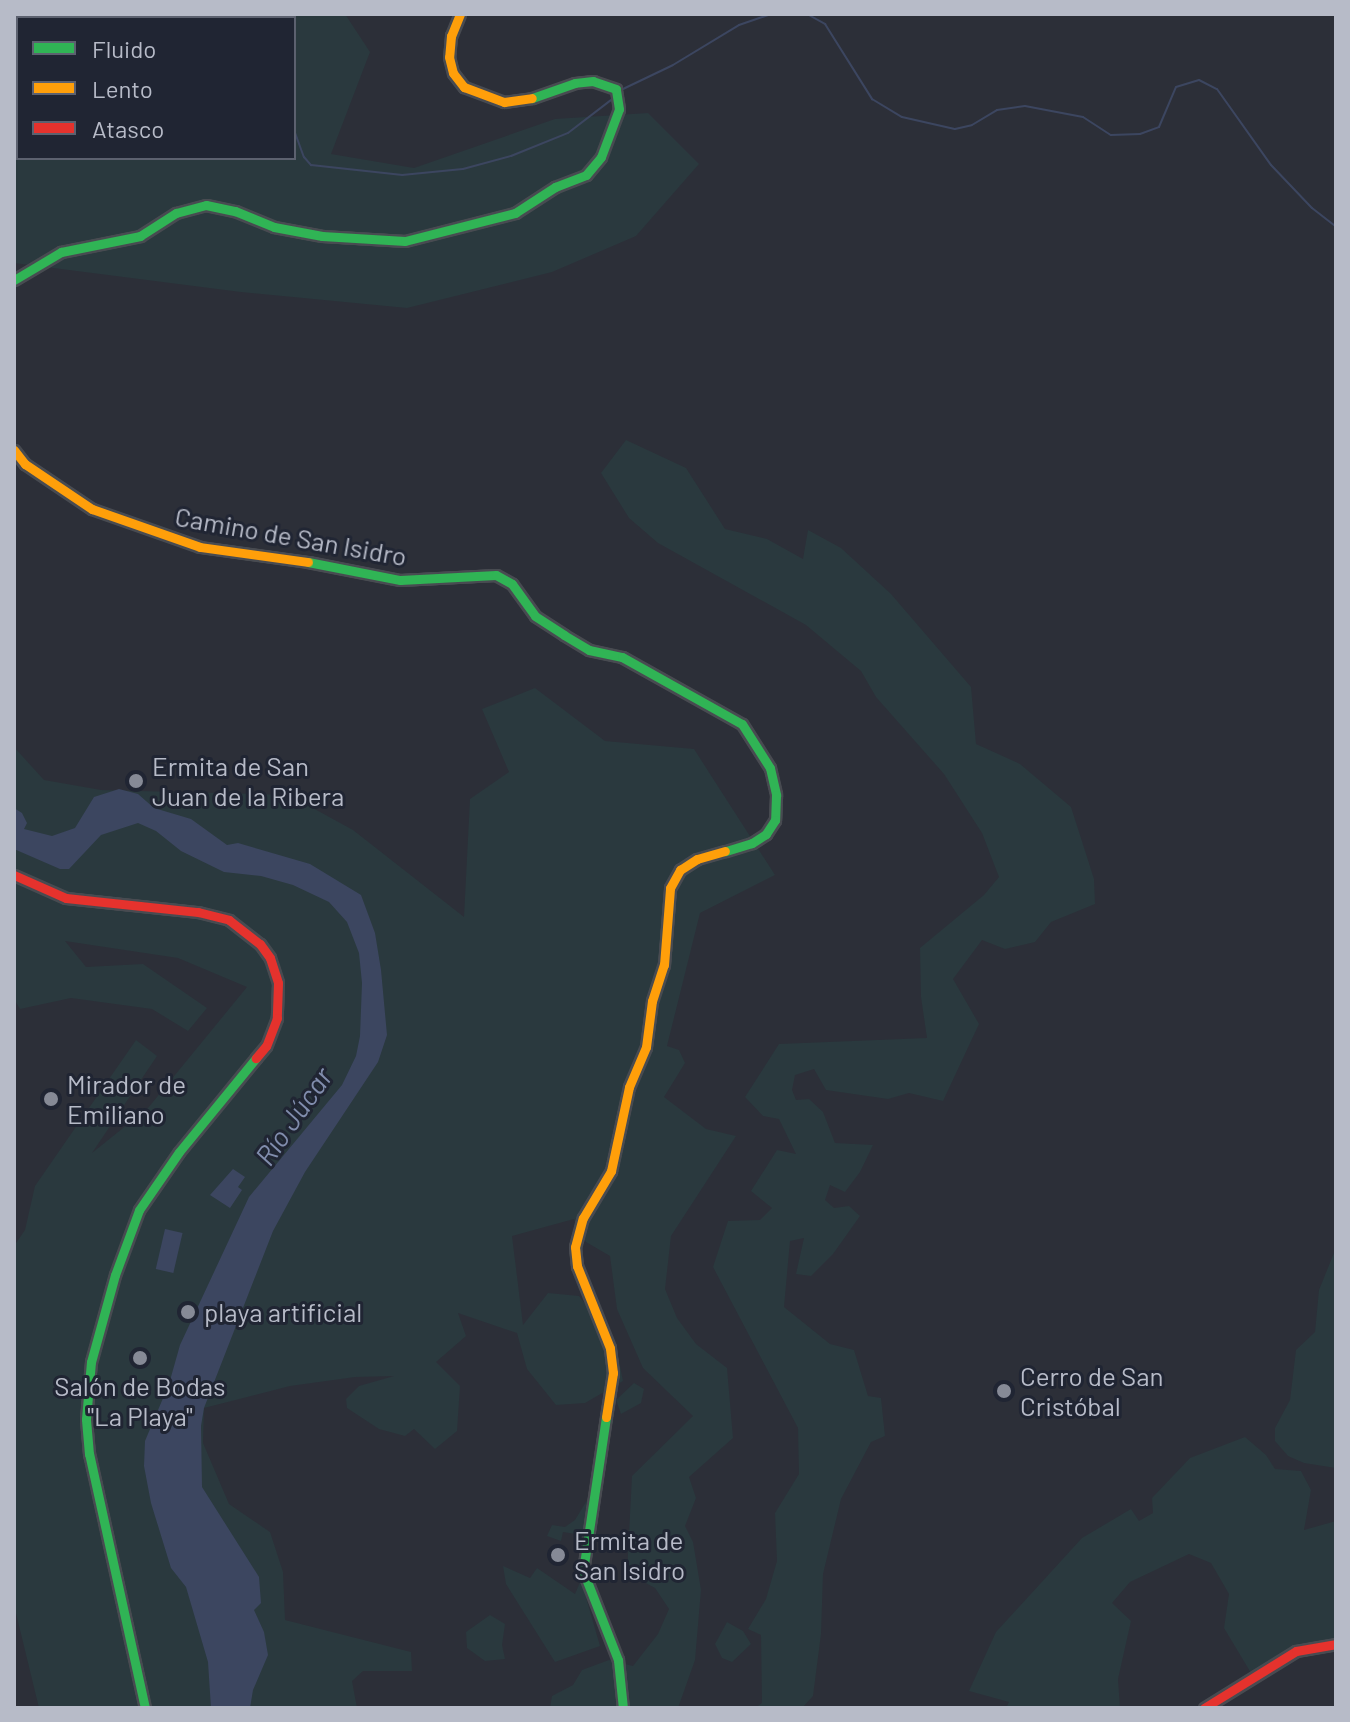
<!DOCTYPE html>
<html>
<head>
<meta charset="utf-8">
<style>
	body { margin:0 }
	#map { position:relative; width:1350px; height:1722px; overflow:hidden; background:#2c2f38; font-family:Barlow,sans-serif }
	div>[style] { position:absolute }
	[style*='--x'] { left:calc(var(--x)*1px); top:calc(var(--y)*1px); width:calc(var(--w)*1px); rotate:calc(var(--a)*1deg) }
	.green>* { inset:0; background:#2a393e }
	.water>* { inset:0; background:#3c4660; transform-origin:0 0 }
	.stream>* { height:2px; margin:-1px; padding:0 1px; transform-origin:1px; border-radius:1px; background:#3c4660 }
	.roads { filter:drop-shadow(2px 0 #484b51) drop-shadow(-2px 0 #484b51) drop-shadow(0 2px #484b51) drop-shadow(0 -2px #484b51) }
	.fast>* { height:9px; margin:-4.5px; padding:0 4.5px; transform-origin:4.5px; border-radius:4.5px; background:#30b455 }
	.slow>* { height:9px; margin:-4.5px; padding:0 4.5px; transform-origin:4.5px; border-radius:4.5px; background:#ff9f0a }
	.jam>* { height:9px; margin:-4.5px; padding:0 4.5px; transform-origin:4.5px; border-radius:4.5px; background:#e5322d }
	.dots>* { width:22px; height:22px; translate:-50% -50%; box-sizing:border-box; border:4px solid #202533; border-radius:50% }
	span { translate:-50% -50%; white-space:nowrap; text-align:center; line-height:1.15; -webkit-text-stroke:6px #202533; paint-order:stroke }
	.street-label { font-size:26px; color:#b7bbc8 }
	.poi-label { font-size:26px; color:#b7bbc8 }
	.left { translate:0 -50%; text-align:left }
	.water-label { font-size:28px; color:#818dad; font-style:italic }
	.frame { position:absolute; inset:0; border:16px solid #b7bbc8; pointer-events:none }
	.legend { position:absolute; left:16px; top:16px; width:280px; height:144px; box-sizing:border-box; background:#202533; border:2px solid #5c616f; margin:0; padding:10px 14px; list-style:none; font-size:24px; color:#b7bbc8 }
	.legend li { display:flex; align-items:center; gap:16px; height:40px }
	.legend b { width:40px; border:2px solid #5c616f }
</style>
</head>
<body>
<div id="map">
	<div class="green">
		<div style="clip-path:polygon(evenodd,14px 14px,345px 14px,370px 52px,331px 154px,414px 168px,555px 119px,648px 113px,699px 164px,636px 236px,552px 272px,407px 308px,241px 292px,14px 263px,14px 14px,18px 18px,294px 18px,294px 158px,18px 158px,18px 18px)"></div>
		<div style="clip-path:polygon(626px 440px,686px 468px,725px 529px,767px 539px,803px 559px,808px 530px,841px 548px,891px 594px,971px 687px,976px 744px,1020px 764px,1071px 807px,1094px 879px,1095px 904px,1051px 922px,1035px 942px,1005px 949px,982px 940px,953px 979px,979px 1024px,943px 1101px,909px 1093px,888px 1099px,826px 1090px,814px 1069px,795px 1075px,792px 1090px,796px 1100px,809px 1099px,823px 1112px,835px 1143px,873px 1145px,860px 1172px,845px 1192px,830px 1185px,825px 1200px,834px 1208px,849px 1206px,860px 1216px,833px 1254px,811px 1276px,796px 1274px,804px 1238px,790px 1241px,784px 1307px,830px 1344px,854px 1350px,868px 1396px,881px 1398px,885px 1436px,871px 1442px,841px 1499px,823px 1574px,821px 1634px,813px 1696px,802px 1708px,755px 1708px,762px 1703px,761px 1635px,748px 1629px,766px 1599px,777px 1561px,775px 1513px,799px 1474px,798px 1428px,713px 1267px,728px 1221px,760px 1220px,772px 1208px,751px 1191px,777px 1150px,796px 1154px,779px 1119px,763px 1116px,745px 1097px,779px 1044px,927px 1038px,921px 997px,920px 948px,984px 895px,999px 877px,982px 833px,944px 774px,876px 697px,861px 671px,806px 625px,658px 543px,629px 518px,601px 473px)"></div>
		<div style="clip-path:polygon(535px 688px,605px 741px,694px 749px,775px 875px,700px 913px,667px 1046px,679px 1050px,685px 1063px,664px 1097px,706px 1129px,736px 1136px,671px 1236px,665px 1289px,677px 1318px,696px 1344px,727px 1368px,733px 1438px,689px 1477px,696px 1498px,685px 1526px,693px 1542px,701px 1590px,695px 1660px,678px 1708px,550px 1708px,552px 1696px,573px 1685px,582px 1670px,609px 1660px,633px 1666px,658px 1634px,669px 1609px,655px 1588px,627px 1573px,632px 1476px,693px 1416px,643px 1368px,617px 1309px,610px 1256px,586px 1242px,574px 1219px,512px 1236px,523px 1325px,548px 1293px,579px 1296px,615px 1341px,623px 1381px,585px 1403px,556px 1405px,527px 1369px,517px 1333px,458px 1313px,466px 1336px,436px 1362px,460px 1386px,457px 1431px,435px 1449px,414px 1429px,405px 1436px,379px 1429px,347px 1408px,346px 1399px,359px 1386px,394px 1376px,355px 1377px,290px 1386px,204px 1408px,203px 1443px,229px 1504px,270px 1532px,283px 1572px,285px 1620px,411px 1652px,412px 1671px,363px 1671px,352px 1681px,357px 1708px,39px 1708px,14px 1605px,14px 1246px,25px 1230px,35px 1186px,136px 1040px,157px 1056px,92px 1153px,148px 1108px,247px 987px,178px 958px,65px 941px,86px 967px,143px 964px,207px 1008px,188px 1031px,152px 1009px,71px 998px,20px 1009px,14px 999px,14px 747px,44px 780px,101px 790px,289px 795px,353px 830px,464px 917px,470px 799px,509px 772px,482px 709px)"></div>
		<div style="clip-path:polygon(1336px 1248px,1336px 1468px,1304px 1463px,1288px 1456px,1275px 1441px,1275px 1428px,1290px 1400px,1296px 1350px,1315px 1332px,1319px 1290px)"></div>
		<div style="clip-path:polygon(634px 1383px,644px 1389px,641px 1403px,621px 1414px,616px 1400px)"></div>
		<div style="clip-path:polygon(1245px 1437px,1266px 1455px,1275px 1469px,1301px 1471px,1311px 1490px,1304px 1530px,1336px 1521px,1336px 1640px,1298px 1644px,1251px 1673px,1224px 1628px,1229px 1594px,1211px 1563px,1189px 1554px,1130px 1582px,1112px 1603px,1131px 1621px,1118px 1679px,1120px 1708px,1006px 1708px,1009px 1702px,969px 1691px,996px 1632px,1082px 1538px,1131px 1509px,1139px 1521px,1153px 1513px,1152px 1498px,1190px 1458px)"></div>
		<div style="clip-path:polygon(592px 1492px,582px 1535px,563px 1532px,561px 1541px,547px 1536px,552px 1525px,565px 1527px,575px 1520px)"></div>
		<div style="clip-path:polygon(503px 1566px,530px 1578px,537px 1568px,575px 1594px,581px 1580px,600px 1646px,555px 1662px,506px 1584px)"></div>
		<div style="clip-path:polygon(490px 1615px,505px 1624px,502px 1645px,505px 1659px,485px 1661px,467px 1648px,466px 1632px)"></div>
		<div style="clip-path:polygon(727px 1622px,743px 1631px,751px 1644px,732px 1662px,722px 1658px,715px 1644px)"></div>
	</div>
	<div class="water">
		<div style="clip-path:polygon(119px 789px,138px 794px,154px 808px,191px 819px,227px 845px,238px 843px,310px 864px,361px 895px,375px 933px,381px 970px,387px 1035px,378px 1062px,305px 1172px,273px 1231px,204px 1408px,201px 1426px,202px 1487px,259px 1577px,261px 1603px,254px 1610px,264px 1632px,268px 1655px,253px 1690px,250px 1708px,211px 1708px,208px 1662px,186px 1587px,171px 1568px,151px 1503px,144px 1466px,145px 1441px,169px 1384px,180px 1345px,249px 1197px,342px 1085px,356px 1056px,360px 1036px,362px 983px,359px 953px,347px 922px,329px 902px,293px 885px,261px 876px,224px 872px,181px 851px,156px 831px,138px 823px,101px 835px,69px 869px,60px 869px,14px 849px,14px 808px,22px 813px,27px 823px,24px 829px,52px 836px,75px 828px,94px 797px)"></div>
		<div style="clip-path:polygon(233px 1169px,245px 1177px,238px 1187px,242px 1190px,230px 1208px,210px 1195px)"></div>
		<div style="left:165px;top:1229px;width:18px;height:41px;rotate:13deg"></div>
	</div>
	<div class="stream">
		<div style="--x:807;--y:14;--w:21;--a:29"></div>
		<div style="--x:825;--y:24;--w:89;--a:57.9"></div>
		<div style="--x:872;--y:99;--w:35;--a:31"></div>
		<div style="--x:902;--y:117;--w:54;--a:12.8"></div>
		<div style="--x:955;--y:129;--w:17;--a:-13"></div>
		<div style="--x:972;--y:125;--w:29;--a:-31"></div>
		<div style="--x:997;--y:110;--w:28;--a:-8"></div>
		<div style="--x:1025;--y:106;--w:59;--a:10.7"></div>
		<div style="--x:1083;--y:117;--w:33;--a:33"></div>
		<div style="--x:1111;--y:135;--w:29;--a:-2"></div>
		<div style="--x:1140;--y:134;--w:20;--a:-20"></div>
		<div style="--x:1159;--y:127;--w:43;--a:-67"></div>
		<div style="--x:1176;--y:87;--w:24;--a:-17"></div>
		<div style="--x:1199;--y:80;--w:20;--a:27"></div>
		<div style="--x:1217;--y:89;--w:93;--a:54.6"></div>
		<div style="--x:1271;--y:165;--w:59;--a:46.4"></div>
		<div style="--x:1312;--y:208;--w:31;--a:38"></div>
		<div style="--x:623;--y:89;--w:55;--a:-25.6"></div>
		<div style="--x:673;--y:65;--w:77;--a:-31.2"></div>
		<div style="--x:739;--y:25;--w:34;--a:-19"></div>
		<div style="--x:294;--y:130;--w:29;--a:70"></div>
		<div style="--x:304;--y:157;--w:11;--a:49"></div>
		<div style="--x:311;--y:165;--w:92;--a:6.3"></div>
		<div style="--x:402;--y:175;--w:61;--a:-5.6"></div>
		<div style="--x:463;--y:169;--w:50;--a:-15.2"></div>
		<div style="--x:511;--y:156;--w:61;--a:-22"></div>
		<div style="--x:568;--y:133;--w:54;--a:-37.5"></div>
	</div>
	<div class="roads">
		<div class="fast">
			<div style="--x:140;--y:18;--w:11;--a:-22"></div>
			<div style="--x:14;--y:280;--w:55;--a:-30.8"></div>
			<div style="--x:61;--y:252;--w:81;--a:-11.4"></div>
			<div style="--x:140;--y:236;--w:43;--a:-32.6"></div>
			<div style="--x:176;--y:213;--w:31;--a:-15"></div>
			<div style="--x:206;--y:205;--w:30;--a:12"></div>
			<div style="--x:235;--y:211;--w:42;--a:22.3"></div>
			<div style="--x:274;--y:227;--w:49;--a:10.6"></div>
			<div style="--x:322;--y:236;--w:83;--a:3.4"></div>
			<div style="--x:405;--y:241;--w:114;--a:-14.3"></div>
			<div style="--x:515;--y:213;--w:48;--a:-33"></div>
			<div style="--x:555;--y:187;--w:33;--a:-21"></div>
			<div style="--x:586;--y:175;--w:23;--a:-50"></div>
			<div style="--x:601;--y:157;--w:51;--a:-69.4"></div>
			<div style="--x:619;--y:109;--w:20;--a:-99"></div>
			<div style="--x:616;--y:89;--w:24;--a:-161"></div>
			<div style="--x:593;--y:81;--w:18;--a:174"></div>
			<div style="--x:575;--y:83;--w:46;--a:160.8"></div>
			<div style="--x:308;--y:562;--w:94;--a:11.1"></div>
			<div style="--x:400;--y:580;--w:96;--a:-3"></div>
			<div style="--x:496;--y:575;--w:18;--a:29"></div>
			<div style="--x:512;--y:584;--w:39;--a:54"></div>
			<div style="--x:535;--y:616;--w:35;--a:33"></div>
			<div style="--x:564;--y:635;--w:29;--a:31"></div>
			<div style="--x:589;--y:650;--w:34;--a:12"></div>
			<div style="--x:622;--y:657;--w:137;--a:29.2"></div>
			<div style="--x:742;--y:724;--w:52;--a:57.5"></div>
			<div style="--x:770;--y:768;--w:28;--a:77"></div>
			<div style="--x:776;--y:795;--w:25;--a:92"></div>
			<div style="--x:775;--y:820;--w:17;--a:123"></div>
			<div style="--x:766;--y:834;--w:17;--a:147"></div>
			<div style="--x:752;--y:843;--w:28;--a:163"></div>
			<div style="--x:606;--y:1417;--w:156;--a:98.5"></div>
			<div style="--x:583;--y:1571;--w:96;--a:68.5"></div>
			<div style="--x:618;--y:1660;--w:48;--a:84.1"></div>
			<div style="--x:145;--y:1708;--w:260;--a:-102.4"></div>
			<div style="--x:89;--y:1454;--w:35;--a:-95"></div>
			<div style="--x:86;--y:1419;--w:57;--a:-85"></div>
			<div style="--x:91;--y:1362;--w:90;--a:-74.6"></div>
			<div style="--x:115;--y:1275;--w:69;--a:-69.7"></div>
			<div style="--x:139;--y:1210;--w:70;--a:-55.4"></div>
			<div style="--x:179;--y:1152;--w:122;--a:-50.7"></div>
		</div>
		<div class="slow">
			<div style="--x:460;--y:14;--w:24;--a:112"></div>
			<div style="--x:451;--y:36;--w:21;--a:95"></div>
			<div style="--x:449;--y:57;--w:16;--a:76"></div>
			<div style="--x:453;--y:73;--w:18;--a:52"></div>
			<div style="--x:464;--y:87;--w:43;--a:20.6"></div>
			<div style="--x:504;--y:102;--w:28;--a:-8"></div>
			<div style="--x:14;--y:450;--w:18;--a:52"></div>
			<div style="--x:25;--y:464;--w:81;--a:33.9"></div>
			<div style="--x:92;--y:509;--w:114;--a:19.4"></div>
			<div style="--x:200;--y:547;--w:109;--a:7.9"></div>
			<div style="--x:606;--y:1417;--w:45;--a:-81"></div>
			<div style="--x:613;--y:1373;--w:25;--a:-97"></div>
			<div style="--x:610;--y:1348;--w:88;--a:-111.9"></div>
			<div style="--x:577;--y:1266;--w:19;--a:-96"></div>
			<div style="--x:575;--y:1247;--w:30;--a:-75"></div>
			<div style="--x:583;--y:1218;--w:55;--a:-59.2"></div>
			<div style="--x:611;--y:1171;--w:86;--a:-77.9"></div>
			<div style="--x:629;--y:1087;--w:43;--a:-67"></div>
			<div style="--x:646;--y:1047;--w:46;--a:-82.6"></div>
			<div style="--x:652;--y:1001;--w:38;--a:-72"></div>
			<div style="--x:664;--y:965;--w:77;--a:-85.5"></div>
			<div style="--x:670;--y:888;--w:21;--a:-61"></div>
			<div style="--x:680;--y:870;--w:20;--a:-33"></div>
			<div style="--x:697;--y:859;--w:29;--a:-16"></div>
		</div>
		<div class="jam">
			<div style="--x:14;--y:53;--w:4;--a:-14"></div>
			<div style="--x:14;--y:875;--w:57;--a:23.9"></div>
			<div style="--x:66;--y:898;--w:133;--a:6.1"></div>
			<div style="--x:198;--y:912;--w:32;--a:14"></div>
			<div style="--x:229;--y:920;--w:39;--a:38"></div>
			<div style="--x:260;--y:944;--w:17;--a:54"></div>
			<div style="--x:270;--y:958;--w:26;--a:72"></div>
			<div style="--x:278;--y:983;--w:35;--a:92"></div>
			<div style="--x:277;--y:1018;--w:30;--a:111"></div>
			<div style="--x:266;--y:1046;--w:16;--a:130"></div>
			<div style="--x:1204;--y:1708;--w:108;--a:-31.8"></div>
			<div style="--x:1296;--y:1651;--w:41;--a:-9.9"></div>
		</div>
	</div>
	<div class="dots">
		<div style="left:136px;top:781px;background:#868a96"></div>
		<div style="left:51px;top:1099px;background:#868a96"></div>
		<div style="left:188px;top:1312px;background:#868a96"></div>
		<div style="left:140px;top:1358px;background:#868a96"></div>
		<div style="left:1004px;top:1391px;background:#868a96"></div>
		<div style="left:558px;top:1555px;background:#868a96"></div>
	</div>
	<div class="street-label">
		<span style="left:291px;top:536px;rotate:10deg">Camino de San Isidro</span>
	</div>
	<div class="poi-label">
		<span class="left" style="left:152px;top:781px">Ermita de San<br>Juan de la Ribera</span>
		<span class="left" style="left:67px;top:1099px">Mirador de<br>Emiliano</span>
		<span class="left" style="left:204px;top:1312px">playa artificial</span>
		<span class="left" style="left:1020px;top:1391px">Cerro de San<br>Cristóbal</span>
		<span style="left:140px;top:1401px">Salón de Bodas<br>"La Playa"</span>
		<span class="left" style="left:574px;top:1555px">Ermita de<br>San Isidro</span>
	</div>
	<div class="water-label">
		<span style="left:293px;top:1116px;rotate:-55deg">Río Júcar</span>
	</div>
	<div class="frame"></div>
	<ul class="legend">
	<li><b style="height:10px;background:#30b455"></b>Fluido</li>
	<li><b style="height:10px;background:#ff9f0a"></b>Lento</li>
	<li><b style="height:10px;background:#e5322d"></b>Atasco</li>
	</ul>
</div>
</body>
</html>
